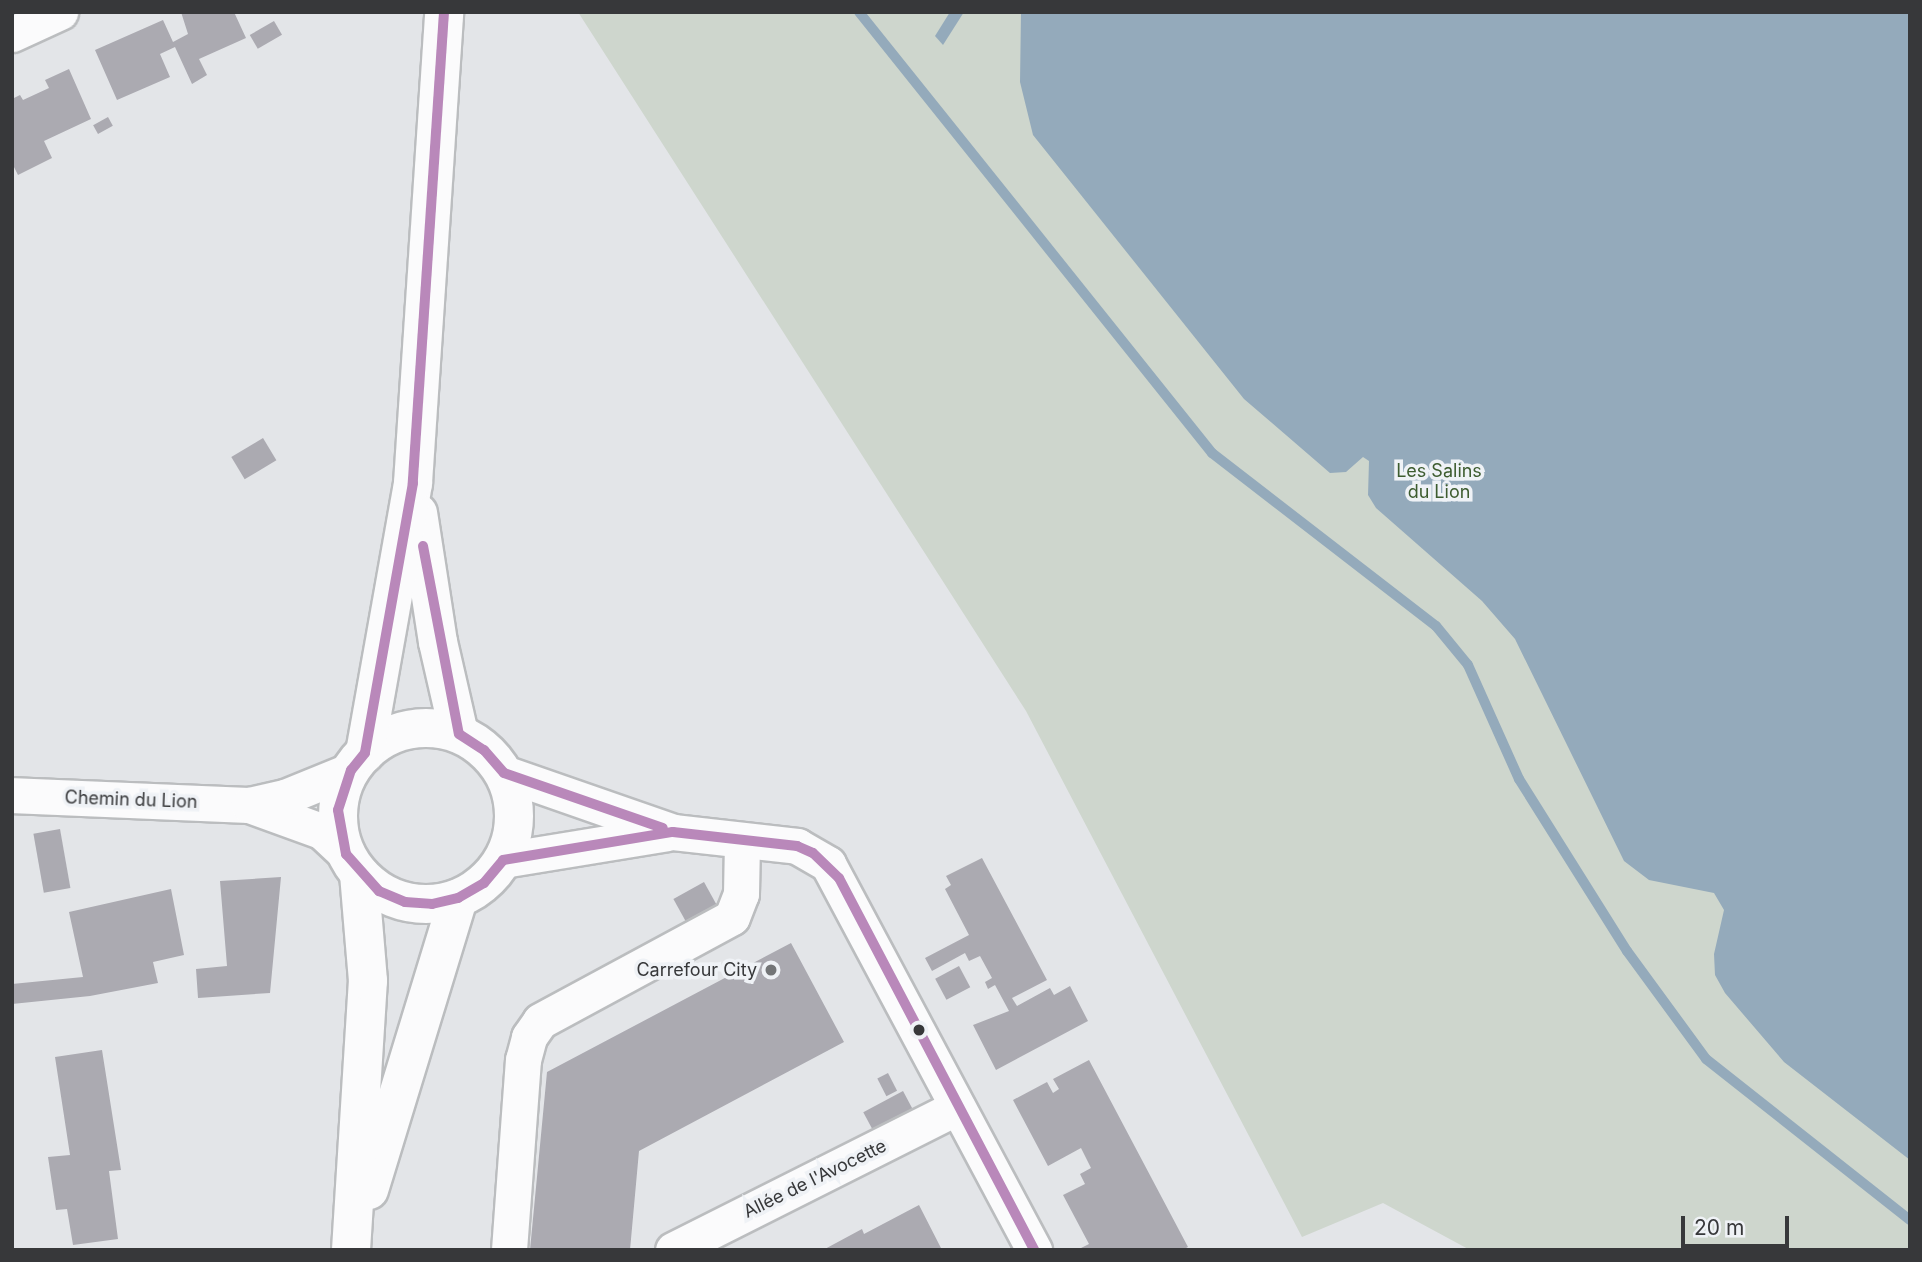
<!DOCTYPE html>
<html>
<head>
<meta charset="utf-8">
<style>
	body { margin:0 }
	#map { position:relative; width:1922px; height:1262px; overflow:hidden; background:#e3e5e8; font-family:Inter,sans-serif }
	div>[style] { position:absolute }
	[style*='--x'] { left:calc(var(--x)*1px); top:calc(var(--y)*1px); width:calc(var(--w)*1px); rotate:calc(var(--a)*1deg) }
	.green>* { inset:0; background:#ced6cd }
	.water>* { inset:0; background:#94aabb }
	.stream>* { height:10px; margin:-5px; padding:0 5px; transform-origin:5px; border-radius:5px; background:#94aabb }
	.building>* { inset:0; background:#abaab1; transform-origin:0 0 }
	.roads { filter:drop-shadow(2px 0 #bbbdbf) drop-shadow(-2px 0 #bbbdbf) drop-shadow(0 2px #bbbdbf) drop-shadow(0 -2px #bbbdbf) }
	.minor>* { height:35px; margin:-17.5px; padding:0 17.5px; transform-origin:17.5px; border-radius:17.5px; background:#fbfbfc }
	.primary>* { height:38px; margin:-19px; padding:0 19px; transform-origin:19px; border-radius:19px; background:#fbfbfc }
	.primary>.ring { margin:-19px; padding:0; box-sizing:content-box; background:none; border:38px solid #fbfbfc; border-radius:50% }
	.bus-1>* { height:10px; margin:-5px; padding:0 5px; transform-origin:5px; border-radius:5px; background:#b988ba }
	.dots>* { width:19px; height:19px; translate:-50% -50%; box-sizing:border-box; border:4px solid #eff2f6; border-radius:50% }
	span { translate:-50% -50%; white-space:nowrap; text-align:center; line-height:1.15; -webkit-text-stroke:7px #eff2f6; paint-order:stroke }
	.park-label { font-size:18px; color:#3d5c2f }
	.street-label { font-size:18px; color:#37383a }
	.poi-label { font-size:18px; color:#37383a }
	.right { translate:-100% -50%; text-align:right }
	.frame { position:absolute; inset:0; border:14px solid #37383a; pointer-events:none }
	.scale { position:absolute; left:1681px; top:1216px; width:108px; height:32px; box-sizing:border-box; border:4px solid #37383a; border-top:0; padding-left:9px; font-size:21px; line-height:24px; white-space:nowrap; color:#37383a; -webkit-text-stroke:5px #eff2f6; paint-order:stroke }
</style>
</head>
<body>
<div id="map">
	<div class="green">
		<div style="clip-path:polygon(578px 12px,1910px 12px,1910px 1250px,1470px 1250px,1383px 1203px,1302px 1237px,1026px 711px)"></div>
	</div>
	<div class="water">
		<div style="clip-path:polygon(950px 12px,964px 12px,943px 45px,935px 36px)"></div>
		<div style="clip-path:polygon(1021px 12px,1910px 12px,1910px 1160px,1784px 1062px,1725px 993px,1715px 975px,1714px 954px,1724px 910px,1714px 893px,1649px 880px,1624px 861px,1515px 639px,1482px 601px,1376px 508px,1368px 495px,1369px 461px,1363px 457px,1346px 472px,1330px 473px,1244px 399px,1033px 135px,1020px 82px)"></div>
	</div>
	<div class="stream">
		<div style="--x:859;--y:12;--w:565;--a:51.32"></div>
		<div style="--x:1212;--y:453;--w:283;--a:37.7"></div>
		<div style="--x:1436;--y:626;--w:50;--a:50.6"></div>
		<div style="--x:1468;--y:665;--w:125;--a:65.9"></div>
		<div style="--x:1519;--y:779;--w:203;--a:57.9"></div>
		<div style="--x:1627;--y:951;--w:134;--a:53.8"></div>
		<div style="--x:1706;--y:1059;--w:260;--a:38.3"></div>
	</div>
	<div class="building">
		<div style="clip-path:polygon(181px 12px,234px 12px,246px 38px,199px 59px,207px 75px,192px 84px,175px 47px,160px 54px,170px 77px,117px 100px,95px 50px,163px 20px,173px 42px,188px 34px)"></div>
		<div style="left:274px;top:21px;width:16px;height:28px;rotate:60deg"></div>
		<div style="clip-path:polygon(69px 69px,91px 119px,44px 141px,52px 158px,18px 175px,12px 163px,12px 99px,20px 95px,23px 100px,49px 88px,45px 80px)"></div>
		<div style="left:108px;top:117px;width:10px;height:17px;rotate:61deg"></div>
		<div style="left:263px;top:438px;width:26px;height:37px;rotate:59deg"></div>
		<div style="left:60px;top:829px;width:60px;height:27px;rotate:80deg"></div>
		<div style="clip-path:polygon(982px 858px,1047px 980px,1012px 998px,1017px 1006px,1050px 988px,1054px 995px,1070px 986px,1088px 1021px,996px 1070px,973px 1025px,1009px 1011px,995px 985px,988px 989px,985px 982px,992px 978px,980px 956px,969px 961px,965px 953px,932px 971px,925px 958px,969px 935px,945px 889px,951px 885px,946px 876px)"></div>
		<div style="clip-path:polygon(281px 877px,270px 993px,198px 998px,196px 969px,227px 966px,220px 881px)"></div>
		<div style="left:704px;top:882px;width:26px;height:35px;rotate:61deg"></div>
		<div style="clip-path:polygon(171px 889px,184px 955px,153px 962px,158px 983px,90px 996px,12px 1004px,12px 984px,83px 977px,69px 912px)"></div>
		<div style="clip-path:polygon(791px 943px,844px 1042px,639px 1151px,630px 1250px,530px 1250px,547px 1072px)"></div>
		<div style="left:959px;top:966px;width:24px;height:27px;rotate:62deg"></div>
		<div style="clip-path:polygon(102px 1050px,121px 1170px,109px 1171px,118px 1239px,73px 1245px,67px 1209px,56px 1210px,48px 1157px,70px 1155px,55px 1057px)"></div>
		<div style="clip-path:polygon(1089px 1060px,1188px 1247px,1182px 1250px,1077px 1250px,1089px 1244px,1063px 1195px,1085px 1184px,1080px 1174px,1091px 1168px,1081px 1148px,1048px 1166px,1013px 1100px,1047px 1082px,1053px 1093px,1059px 1089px,1053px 1079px)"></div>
		<div style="left:888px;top:1073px;width:20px;height:12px;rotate:63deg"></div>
		<div style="left:903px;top:1091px;width:30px;height:45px;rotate:62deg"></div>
		<div style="clip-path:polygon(919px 1205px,942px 1250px,823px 1250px,862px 1229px,864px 1234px)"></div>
	</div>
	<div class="roads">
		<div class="minor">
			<div style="--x:12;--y:34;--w:53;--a:-24.6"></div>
			<div style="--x:504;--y:773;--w:179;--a:19.2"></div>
			<div style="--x:673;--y:832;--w:125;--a:6.4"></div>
			<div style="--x:797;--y:846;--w:36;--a:30"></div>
			<div style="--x:828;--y:864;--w:438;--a:61.9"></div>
			<div style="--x:12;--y:795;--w:237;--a:2.4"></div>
			<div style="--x:346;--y:854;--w:34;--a:-137"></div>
			<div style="--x:321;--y:831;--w:77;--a:-160.1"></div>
			<div style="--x:249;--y:805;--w:37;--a:-13"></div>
			<div style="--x:285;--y:797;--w:71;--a:-22.2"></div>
			<div style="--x:503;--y:860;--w:166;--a:-9.3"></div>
			<div style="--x:509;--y:1250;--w:191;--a:-85.8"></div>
			<div style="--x:523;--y:1060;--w:24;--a:-75"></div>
			<div style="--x:529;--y:1037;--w:19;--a:-55"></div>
			<div style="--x:540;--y:1021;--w:218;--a:-28.4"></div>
			<div style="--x:732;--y:917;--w:25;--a:-69"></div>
			<div style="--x:741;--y:894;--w:54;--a:-88.9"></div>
			<div style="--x:673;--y:1250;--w:318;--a:-26.7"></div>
		</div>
		<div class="primary">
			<div style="--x:418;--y:513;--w:131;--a:81.2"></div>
			<div style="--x:438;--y:642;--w:94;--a:77.1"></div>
			<div class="ring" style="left:338px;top:728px;width:138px;height:138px"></div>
			<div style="--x:365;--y:753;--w:274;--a:-79.9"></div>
			<div style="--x:413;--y:483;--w:472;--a:-86.2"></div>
			<div style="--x:369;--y:1190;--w:305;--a:-73"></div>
			<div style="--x:351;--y:1250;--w:270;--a:-86.4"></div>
			<div style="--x:368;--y:981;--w:108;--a:-94.8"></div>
		</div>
	</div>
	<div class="bus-1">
		<div style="--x:444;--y:12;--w:472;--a:93.8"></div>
		<div style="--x:413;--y:483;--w:274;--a:100.1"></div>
		<div style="--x:365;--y:753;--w:22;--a:129"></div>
		<div style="--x:351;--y:770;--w:42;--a:108"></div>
		<div style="--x:338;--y:810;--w:45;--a:79.7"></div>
		<div style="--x:346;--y:854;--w:50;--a:48.3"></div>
		<div style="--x:379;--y:891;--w:28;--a:23"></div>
		<div style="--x:405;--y:902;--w:27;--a:4"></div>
		<div style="--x:432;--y:904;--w:27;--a:-13"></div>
		<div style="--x:458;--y:898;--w:30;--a:-30"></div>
		<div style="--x:484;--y:883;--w:30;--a:-50"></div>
		<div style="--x:503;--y:860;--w:172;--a:-9.4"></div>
		<div style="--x:673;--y:832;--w:125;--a:6.4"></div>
		<div style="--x:797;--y:846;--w:17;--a:24"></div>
		<div style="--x:813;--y:853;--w:36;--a:44"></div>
		<div style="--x:839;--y:878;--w:420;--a:62.3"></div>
		<div style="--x:423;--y:546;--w:191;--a:79.2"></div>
		<div style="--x:459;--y:734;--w:30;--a:33"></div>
		<div style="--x:484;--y:750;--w:30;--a:49"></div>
		<div style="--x:504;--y:773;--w:168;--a:19.1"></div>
	</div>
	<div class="dots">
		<div style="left:771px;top:970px;background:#737577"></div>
		<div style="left:919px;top:1030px;background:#37383a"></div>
	</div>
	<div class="park-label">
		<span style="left:1439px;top:482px">Les Salins<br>du Lion</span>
	</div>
	<div class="street-label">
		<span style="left:131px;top:800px;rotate:2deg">Chemin du Lion</span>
		<span style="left:815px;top:1179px;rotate:-26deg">Allée de l'Avocette</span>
	</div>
	<div class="poi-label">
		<span class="right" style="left:757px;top:970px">Carrefour City</span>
	</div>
	<div class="frame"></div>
	<div class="scale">20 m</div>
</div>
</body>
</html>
